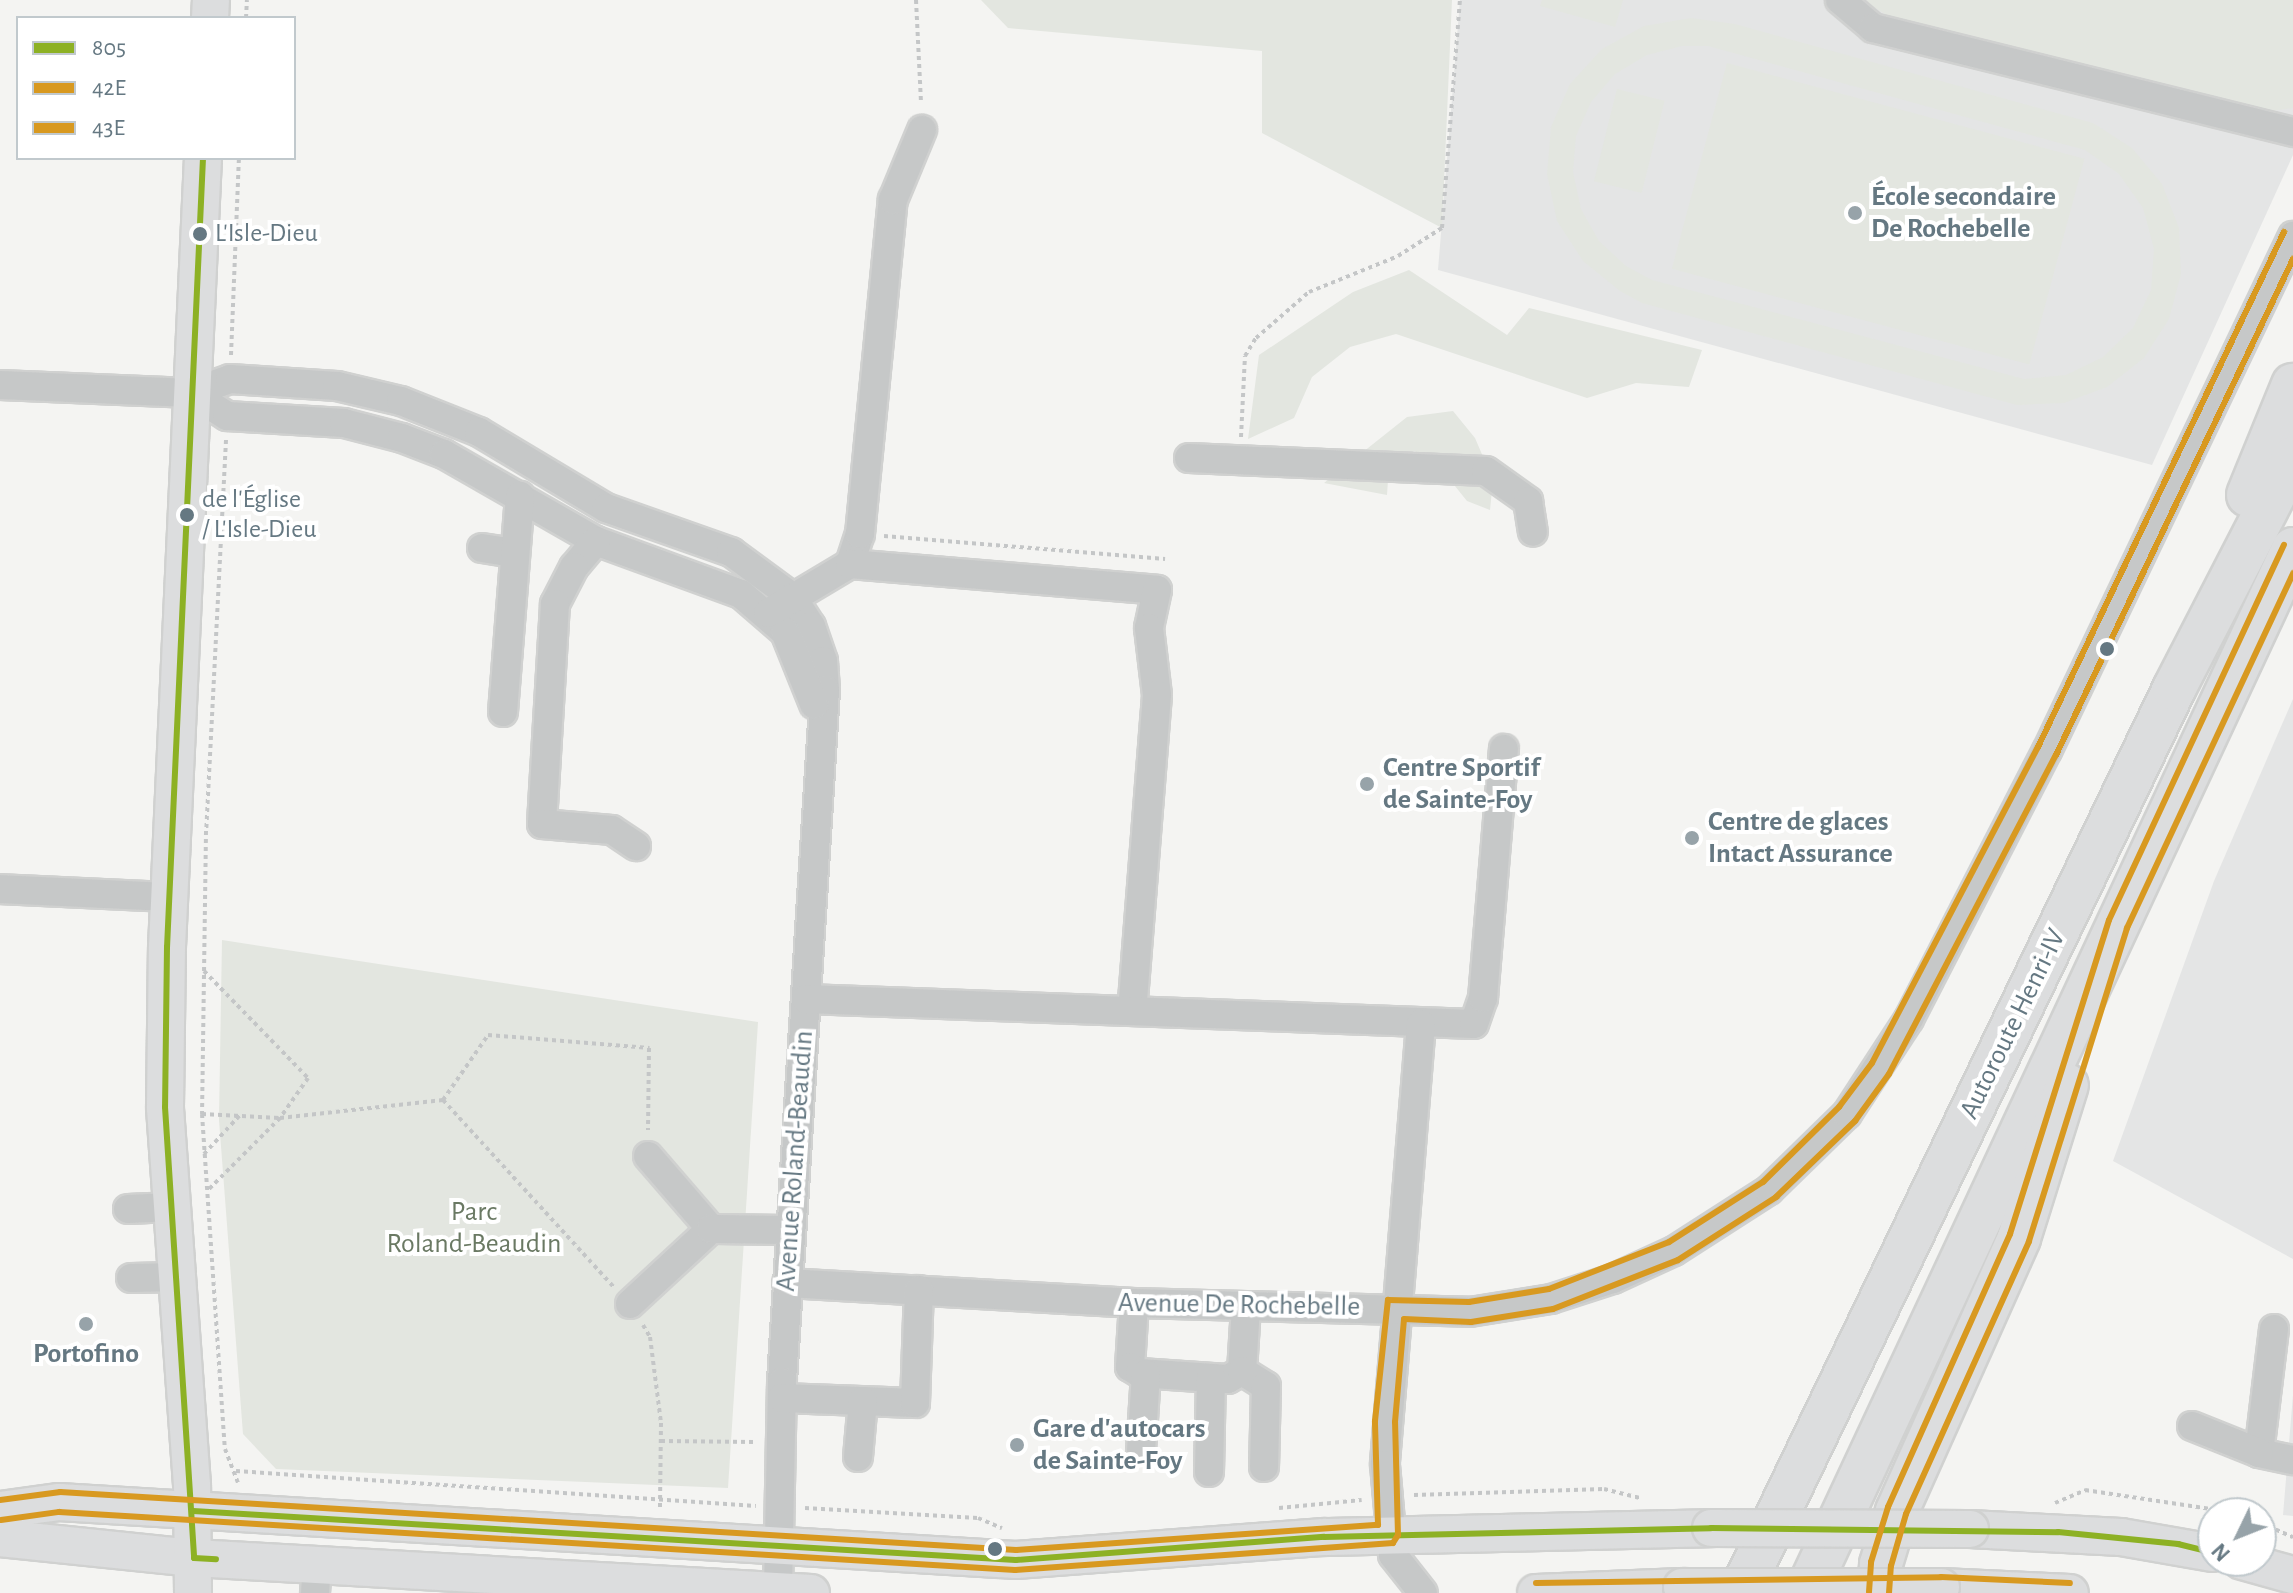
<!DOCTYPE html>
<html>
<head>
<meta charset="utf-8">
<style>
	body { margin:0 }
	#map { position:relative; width:2293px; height:1593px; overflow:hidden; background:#f4f4f2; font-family:"Alegreya Sans",sans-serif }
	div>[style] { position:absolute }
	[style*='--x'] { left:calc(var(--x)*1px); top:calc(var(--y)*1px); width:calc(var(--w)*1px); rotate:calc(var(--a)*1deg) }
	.built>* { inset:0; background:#e4e5e5 }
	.green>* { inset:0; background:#e3e6e0; transform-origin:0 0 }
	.path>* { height:4px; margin-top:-2px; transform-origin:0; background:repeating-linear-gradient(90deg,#c4c6c7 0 4px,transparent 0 8px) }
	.roads { filter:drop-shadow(2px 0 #d0d1d0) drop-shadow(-2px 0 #d0d1d0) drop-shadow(0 2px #d0d1d0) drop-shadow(0 -2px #d0d1d0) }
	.minor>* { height:28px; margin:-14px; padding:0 14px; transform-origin:14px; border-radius:14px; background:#c6c8c8 }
	.major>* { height:36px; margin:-18px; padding:0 18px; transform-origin:18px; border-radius:18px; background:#dcddde }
	.highway>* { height:42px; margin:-21px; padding:0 21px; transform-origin:21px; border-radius:21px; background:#dcddde }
	.bridges { filter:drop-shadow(2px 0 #d0d1d0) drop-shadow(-2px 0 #d0d1d0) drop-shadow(0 2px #d0d1d0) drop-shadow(0 -2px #d0d1d0) }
	.major-bridge>* { height:36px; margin:-18px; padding:0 18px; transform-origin:18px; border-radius:18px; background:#dcddde }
	.bus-1>* { height:6px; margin:-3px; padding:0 3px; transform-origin:3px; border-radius:3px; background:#8db124 }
	.bus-2>* { height:6px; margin:-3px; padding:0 3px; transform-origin:3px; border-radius:3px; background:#d89920 }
	.bus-3>* { height:6px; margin:-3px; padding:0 3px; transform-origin:3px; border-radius:3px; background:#d89920 }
	.dots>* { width:22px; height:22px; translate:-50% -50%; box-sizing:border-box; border:4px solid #fff; border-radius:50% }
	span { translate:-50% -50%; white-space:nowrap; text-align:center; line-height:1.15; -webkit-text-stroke:8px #fff; paint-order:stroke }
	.bus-label { font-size:26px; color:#657882 }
	.left { translate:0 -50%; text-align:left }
	.poi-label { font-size:28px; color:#657882; font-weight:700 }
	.street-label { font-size:28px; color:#657882 }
	.park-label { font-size:28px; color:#6a7963 }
	.legend { position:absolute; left:16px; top:16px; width:280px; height:144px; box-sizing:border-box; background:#fff; border:2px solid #c1c9cd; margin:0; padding:10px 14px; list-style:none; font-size:24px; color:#657882 }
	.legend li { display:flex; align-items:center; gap:16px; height:40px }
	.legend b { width:40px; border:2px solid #c1c9cd }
	.north { position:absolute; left:2197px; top:1497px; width:80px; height:80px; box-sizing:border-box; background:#fff; border:2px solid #c1c9cd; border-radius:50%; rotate:227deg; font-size:22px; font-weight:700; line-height:32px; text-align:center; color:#657882 }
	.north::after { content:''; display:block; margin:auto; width:28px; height:36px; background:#97a3a9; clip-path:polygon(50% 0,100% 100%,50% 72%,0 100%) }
</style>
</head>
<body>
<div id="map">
	<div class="built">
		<div style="clip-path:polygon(1460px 0,2293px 0,2293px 155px,2152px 465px,1438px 270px)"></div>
		<div style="clip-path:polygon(2293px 699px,2293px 1259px,2113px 1161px,2214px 881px)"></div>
		<div style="clip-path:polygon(2293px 1395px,2293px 1516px,2283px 1515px)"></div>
	</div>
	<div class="green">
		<div style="clip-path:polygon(981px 0,1452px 0,1442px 228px,1262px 133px,1262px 51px,1008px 28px)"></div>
		<div style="clip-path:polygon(1542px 0,1623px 0,1615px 27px,1540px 6px)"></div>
		<div style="clip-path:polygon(1862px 0,2293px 0,2293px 108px,2265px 112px,1893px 19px)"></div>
		<div style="clip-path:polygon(evenodd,1691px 18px,1735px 24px,2093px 123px,2132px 148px,2162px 184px,2179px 228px,2181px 274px,2169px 319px,2144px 358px,2107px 387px,2064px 403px,2017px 405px,1642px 303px,1620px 291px,1583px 261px,1557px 221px,1547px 174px,1551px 127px,1570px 84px,1602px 49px,1644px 26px,1691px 18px,1682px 46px,1708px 46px,2085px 150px,2119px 174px,2143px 208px,2154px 249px,2151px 290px,2133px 328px,2103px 357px,2066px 375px,2024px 379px,1652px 280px,1626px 266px,1599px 241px,1581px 209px,1573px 172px,1576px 136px,1591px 102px,1615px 74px,1647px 55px,1682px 46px)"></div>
		<div style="left:1727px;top:63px;width:370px;height:213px;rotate:15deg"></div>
		<div style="left:1617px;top:89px;width:49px;height:95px;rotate:14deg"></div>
		<div style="clip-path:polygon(1409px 270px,1507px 335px,1529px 308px,1702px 350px,1689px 387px,1636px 383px,1587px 398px,1396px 334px,1350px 347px,1312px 377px,1294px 418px,1248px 439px,1259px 355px,1353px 292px)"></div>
		<div style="clip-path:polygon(1453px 411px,1475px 438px,1493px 480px,1490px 510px,1467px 501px,1434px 460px,1414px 451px,1389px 466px,1387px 495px,1324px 483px,1407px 417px)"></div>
		<div style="clip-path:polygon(222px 940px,758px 1022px,728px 1488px,276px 1469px,243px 1434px,219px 1120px)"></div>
	</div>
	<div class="path">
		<div style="--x:916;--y:0;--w:104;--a:87.2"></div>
		<div style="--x:246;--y:18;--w:18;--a:-87"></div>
		<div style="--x:231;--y:355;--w:197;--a:-87.7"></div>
		<div style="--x:1241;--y:437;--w:81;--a:-87.2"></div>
		<div style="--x:1245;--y:356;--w:21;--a:-59"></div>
		<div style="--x:1256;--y:338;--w:70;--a:-41"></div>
		<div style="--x:1309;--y:292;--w:96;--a:-22"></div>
		<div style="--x:1398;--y:256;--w:52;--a:-32.5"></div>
		<div style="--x:1442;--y:228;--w:229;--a:-85.5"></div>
		<div style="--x:226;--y:440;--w:392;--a:92.9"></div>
		<div style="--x:206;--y:831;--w:283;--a:90.8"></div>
		<div style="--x:202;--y:1114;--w:336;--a:86.1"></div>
		<div style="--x:225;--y:1449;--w:36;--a:69"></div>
		<div style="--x:884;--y:536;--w:282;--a:4.7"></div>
		<div style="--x:204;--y:971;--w:149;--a:45.8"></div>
		<div style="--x:308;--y:1078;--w:49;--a:125"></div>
		<div style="--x:280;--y:1118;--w:103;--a:135"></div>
		<div style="--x:443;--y:1100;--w:79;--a:-55.3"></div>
		<div style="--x:488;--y:1035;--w:162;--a:4.6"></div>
		<div style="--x:649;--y:1048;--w:82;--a:90.7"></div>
		<div style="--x:202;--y:1114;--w:78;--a:2.9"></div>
		<div style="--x:280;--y:1118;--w:164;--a:-6.3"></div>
		<div style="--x:443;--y:1100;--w:253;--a:47.6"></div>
		<div style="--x:204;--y:1154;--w:53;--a:-47.3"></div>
		<div style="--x:643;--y:1325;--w:14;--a:60"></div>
		<div style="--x:650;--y:1337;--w:87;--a:82.7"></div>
		<div style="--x:661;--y:1423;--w:87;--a:90.7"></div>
		<div style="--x:661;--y:1441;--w:93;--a:0.6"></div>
		<div style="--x:236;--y:1471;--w:521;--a:3.85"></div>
		<div style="--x:1414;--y:1495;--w:190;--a:-1.8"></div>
		<div style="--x:1604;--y:1489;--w:37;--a:14"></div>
		<div style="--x:2055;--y:1503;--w:33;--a:-23"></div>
		<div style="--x:2085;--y:1490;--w:154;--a:8.6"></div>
		<div style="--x:805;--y:1508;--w:173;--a:3.3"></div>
		<div style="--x:978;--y:1518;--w:26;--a:23"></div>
		<div style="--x:1279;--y:1508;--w:83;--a:-5.5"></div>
		<div style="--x:2261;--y:1523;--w:35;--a:24"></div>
	</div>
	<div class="roads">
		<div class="minor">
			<div style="--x:1840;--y:0;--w:43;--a:40.3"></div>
			<div style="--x:1873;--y:28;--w:433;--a:13.9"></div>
			<div style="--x:0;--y:385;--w:191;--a:2.4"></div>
			<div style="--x:191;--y:393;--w:41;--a:-19.7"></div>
			<div style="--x:230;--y:379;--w:107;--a:3.7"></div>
			<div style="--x:337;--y:386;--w:66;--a:13.2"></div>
			<div style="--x:401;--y:401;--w:84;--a:21.7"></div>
			<div style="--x:479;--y:432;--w:148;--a:30.9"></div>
			<div style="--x:606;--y:508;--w:133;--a:19.4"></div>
			<div style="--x:731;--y:552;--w:76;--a:36.4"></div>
			<div style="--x:792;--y:597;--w:35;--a:57"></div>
			<div style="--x:811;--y:626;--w:37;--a:71"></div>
			<div style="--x:823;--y:661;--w:29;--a:86"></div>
			<div style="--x:825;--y:690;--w:693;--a:93.56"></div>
			<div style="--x:782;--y:1382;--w:211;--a:91.1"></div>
			<div style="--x:191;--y:393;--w:43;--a:32.6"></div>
			<div style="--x:227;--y:416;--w:117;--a:3.4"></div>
			<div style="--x:344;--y:423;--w:60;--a:14.5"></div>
			<div style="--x:402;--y:438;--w:45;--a:20.9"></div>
			<div style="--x:444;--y:454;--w:175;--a:29.8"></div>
			<div style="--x:596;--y:541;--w:154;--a:20.1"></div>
			<div style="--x:741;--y:594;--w:58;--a:40.8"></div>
			<div style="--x:785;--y:632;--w:78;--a:68.1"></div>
			<div style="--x:1189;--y:458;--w:297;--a:2.5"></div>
			<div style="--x:1486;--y:471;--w:52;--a:35.5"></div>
			<div style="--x:1528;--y:501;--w:31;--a:81"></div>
			<div style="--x:596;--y:541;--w:34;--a:130"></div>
			<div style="--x:574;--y:567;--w:42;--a:117.2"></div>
			<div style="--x:555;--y:604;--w:220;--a:93.4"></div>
			<div style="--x:542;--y:824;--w:70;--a:4.9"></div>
			<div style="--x:612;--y:830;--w:29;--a:34"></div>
			<div style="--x:482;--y:548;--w:33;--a:9"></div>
			<div style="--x:850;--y:564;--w:32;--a:-72"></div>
			<div style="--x:860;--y:534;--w:336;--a:-84.4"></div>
			<div style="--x:893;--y:200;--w:76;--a:-67.5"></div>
			<div style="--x:768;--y:613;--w:96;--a:-30.9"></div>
			<div style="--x:850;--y:564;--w:308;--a:4.8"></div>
			<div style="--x:1157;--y:590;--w:39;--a:102"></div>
			<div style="--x:1149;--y:628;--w:67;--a:83.2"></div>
			<div style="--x:1157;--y:695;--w:317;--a:94.5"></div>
			<div style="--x:503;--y:712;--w:217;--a:-85.5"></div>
			<div style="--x:0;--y:889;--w:170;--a:2.7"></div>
			<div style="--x:806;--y:999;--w:668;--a:2.14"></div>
			<div style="--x:1474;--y:1024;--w:28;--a:-71"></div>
			<div style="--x:1483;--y:998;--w:250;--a:-85.2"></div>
			<div style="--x:1421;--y:1024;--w:442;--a:94.7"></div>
			<div style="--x:1385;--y:1465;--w:90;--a:84.9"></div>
			<div style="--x:1393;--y:1555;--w:48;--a:51.7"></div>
			<div style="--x:648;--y:1156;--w:96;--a:49.2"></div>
			<div style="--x:128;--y:1209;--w:44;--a:-2.6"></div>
			<div style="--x:131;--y:1278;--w:48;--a:-1.2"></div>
			<div style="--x:787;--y:1283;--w:348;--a:3.3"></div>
			<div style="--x:1134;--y:1303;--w:336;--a:1.5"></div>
			<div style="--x:1470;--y:1312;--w:82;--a:-9.1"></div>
			<div style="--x:1551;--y:1299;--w:65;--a:-17.9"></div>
			<div style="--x:1613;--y:1279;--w:67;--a:-24.7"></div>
			<div style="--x:1674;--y:1251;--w:113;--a:-32.7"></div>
			<div style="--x:1769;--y:1190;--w:109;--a:-44.3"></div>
			<div style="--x:1847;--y:1114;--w:113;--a:-56.9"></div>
			<div style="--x:1909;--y:1019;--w:301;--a:-62.8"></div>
			<div style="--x:2047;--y:751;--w:571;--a:-64.47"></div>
			<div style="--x:1134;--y:1303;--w:64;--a:93.6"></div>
			<div style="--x:1130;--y:1367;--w:12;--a:31"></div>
			<div style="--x:1140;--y:1373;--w:88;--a:3.9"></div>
			<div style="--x:1228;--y:1379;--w:16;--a:-30"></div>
			<div style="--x:1242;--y:1371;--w:64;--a:-86.4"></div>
			<div style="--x:630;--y:1304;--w:110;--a:-42.8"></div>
			<div style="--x:711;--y:1229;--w:80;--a:0.7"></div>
			<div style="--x:2274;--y:1329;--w:125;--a:96.9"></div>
			<div style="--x:2259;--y:1453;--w:35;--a:12"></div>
			<div style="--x:1242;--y:1371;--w:28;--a:32"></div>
			<div style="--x:1266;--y:1386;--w:81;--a:91.4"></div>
			<div style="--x:782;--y:1398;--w:133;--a:2.2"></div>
			<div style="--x:915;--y:1403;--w:113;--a:-88"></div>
			<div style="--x:2192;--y:1426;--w:72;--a:21.9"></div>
			<div style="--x:1141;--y:1451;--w:77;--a:-86.3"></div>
			<div style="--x:858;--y:1457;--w:56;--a:-84.9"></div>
			<div style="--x:1209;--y:1472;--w:94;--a:-88.8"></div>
			<div style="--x:315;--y:1593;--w:28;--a:-86"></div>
		</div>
		<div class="major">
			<div style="--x:210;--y:18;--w:18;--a:-87"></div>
			<div style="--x:0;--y:1510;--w:60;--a:-7.7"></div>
			<div style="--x:59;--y:1502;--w:959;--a:3.47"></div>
			<div style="--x:1016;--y:1560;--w:309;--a:-4.3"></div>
			<div style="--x:1324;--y:1537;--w:387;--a:-1.3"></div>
			<div style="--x:1970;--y:1529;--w:151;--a:3"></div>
			<div style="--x:2121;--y:1537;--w:93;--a:9.9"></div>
			<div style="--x:0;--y:1538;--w:195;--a:5.9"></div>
			<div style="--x:194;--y:1558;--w:618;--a:3.25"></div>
			<div style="--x:2242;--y:1561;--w:53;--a:15.4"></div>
			<div style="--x:1941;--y:1587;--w:129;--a:2.7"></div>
			<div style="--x:193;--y:1593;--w:108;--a:-90.5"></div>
			<div style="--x:192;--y:1485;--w:379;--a:-94.1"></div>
			<div style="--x:165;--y:1107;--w:160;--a:-89.3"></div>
			<div style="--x:167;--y:947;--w:790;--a:-87.39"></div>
			<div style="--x:1536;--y:1593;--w:146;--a:-2.4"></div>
		</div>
		<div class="highway">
			<div style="--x:2248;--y:495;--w:119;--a:-67.8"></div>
			<div style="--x:1740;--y:1593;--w:1003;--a:-64.35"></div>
			<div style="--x:2174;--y:689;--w:260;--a:-62.7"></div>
			<div style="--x:1806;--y:1593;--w:1152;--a:-64.99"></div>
			<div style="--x:1879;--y:1593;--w:29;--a:-86"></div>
			<div style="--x:1881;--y:1564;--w:55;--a:-73.2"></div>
			<div style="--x:1897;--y:1511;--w:299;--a:-65.9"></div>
			<div style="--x:2019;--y:1238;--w:160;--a:-72.6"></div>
		</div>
	</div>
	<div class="bridges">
		<div class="major-bridge">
			<div style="--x:1711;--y:1528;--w:259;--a:0.2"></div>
			<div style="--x:1682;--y:1587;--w:259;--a:0"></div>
		</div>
	</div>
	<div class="bus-1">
		<div style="--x:203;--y:158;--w:790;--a:92.61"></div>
		<div style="--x:167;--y:947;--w:160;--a:90.7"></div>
		<div style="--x:165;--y:1107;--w:452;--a:86.3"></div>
		<div style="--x:194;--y:1558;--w:22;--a:3"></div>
		<div style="--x:193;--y:1511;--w:824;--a:3.41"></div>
		<div style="--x:1016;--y:1560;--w:309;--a:-4.3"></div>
		<div style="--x:1324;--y:1537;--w:387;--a:-1.3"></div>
		<div style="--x:1711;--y:1528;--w:347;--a:0.7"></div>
		<div style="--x:2058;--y:1532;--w:121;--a:5.7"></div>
		<div style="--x:2178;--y:1544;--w:36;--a:14"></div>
	</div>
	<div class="bus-2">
		<div style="--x:1;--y:1520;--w:59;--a:-7.9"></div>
		<div style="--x:59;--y:1512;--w:958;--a:3.47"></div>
		<div style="--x:1015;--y:1570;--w:379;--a:-4.1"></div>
		<div style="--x:1393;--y:1543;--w:9;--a:-58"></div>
		<div style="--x:1398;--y:1535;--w:113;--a:-91.5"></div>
		<div style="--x:1395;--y:1422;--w:103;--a:-85"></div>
		<div style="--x:1404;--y:1319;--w:67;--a:2.6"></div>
		<div style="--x:1471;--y:1322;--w:83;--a:-9"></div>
		<div style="--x:1553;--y:1309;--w:134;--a:-21.4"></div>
		<div style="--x:1678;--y:1260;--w:117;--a:-32.7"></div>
		<div style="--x:1776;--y:1197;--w:110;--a:-43.9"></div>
		<div style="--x:1855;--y:1121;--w:58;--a:-54.1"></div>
		<div style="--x:1889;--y:1074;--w:360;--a:-62.4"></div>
		<div style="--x:2056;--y:755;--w:550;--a:-64.46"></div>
		<div style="--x:1889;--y:1593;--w:27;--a:-86"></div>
		<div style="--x:1891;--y:1566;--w:54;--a:-73.9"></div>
		<div style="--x:1906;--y:1514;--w:299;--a:-65.7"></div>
		<div style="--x:2029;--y:1241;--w:328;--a:-72.6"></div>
		<div style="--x:2127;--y:928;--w:392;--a:-64.9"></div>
	</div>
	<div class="bus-3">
		<div style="--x:0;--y:1500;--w:61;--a:-7.6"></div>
		<div style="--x:60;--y:1492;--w:958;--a:3.47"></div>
		<div style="--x:1016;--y:1550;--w:363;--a:-4"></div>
		<div style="--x:1378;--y:1525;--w:104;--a:-91.7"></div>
		<div style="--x:1375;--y:1421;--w:122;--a:-83.9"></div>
		<div style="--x:1388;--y:1300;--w:81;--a:1.4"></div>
		<div style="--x:1469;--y:1302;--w:81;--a:-9.2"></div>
		<div style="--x:1549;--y:1289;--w:129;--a:-21.4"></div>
		<div style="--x:1669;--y:1242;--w:112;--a:-32.6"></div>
		<div style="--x:1763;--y:1182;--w:107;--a:-44.6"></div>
		<div style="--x:1839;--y:1107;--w:55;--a:-53.1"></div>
		<div style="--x:1872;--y:1063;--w:357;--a:-62.3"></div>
		<div style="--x:2038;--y:747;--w:571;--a:-64.47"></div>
		<div style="--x:1536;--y:1583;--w:405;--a:-0.8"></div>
		<div style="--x:1941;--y:1577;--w:129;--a:2.7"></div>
		<div style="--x:1869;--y:1592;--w:30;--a:-86"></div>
		<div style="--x:1871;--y:1562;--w:58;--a:-72.8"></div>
		<div style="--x:1888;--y:1507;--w:299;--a:-65.9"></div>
		<div style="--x:2010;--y:1234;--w:329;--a:-72.5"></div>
		<div style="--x:2109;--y:920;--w:414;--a:-65"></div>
	</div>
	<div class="dots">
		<div style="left:1855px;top:213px;background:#97a3a9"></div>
		<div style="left:200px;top:234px;background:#657882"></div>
		<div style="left:187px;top:515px;background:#657882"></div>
		<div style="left:2107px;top:649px;background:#657882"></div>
		<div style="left:1367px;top:784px;background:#97a3a9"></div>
		<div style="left:1692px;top:838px;background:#97a3a9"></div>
		<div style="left:86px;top:1324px;background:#97a3a9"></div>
		<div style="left:1017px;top:1445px;background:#97a3a9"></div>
		<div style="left:995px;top:1549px;background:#657882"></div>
	</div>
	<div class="bus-label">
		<span class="left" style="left:215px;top:234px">L'Isle-Dieu</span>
		<span class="left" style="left:202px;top:515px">de l'Église<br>/ L'Isle-Dieu</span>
	</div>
	<div class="poi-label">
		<span class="left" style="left:1871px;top:213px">École secondaire<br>De Rochebelle</span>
		<span class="left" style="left:1383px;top:784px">Centre Sportif<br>de Sainte-Foy</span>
		<span class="left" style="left:1708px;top:838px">Centre de glaces<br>Intact Assurance</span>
		<span style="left:86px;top:1354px">Portofino</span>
		<span class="left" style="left:1033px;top:1445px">Gare d'autocars<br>de Sainte-Foy</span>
	</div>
	<div class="street-label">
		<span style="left:2013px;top:1024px;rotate:-64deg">Autoroute Henri-IV</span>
		<span style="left:795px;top:1161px;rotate:-86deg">Avenue Roland-Beaudin</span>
		<span style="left:1239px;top:1305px;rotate:1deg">Avenue De Rochebelle</span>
	</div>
	<div class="park-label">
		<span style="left:474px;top:1228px">Parc<br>Roland-Beaudin</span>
	</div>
	<ul class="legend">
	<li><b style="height:10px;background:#8db124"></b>805</li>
	<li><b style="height:10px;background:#d89920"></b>42E</li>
	<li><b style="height:10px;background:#d89920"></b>43E</li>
	</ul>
	<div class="north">N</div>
</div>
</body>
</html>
